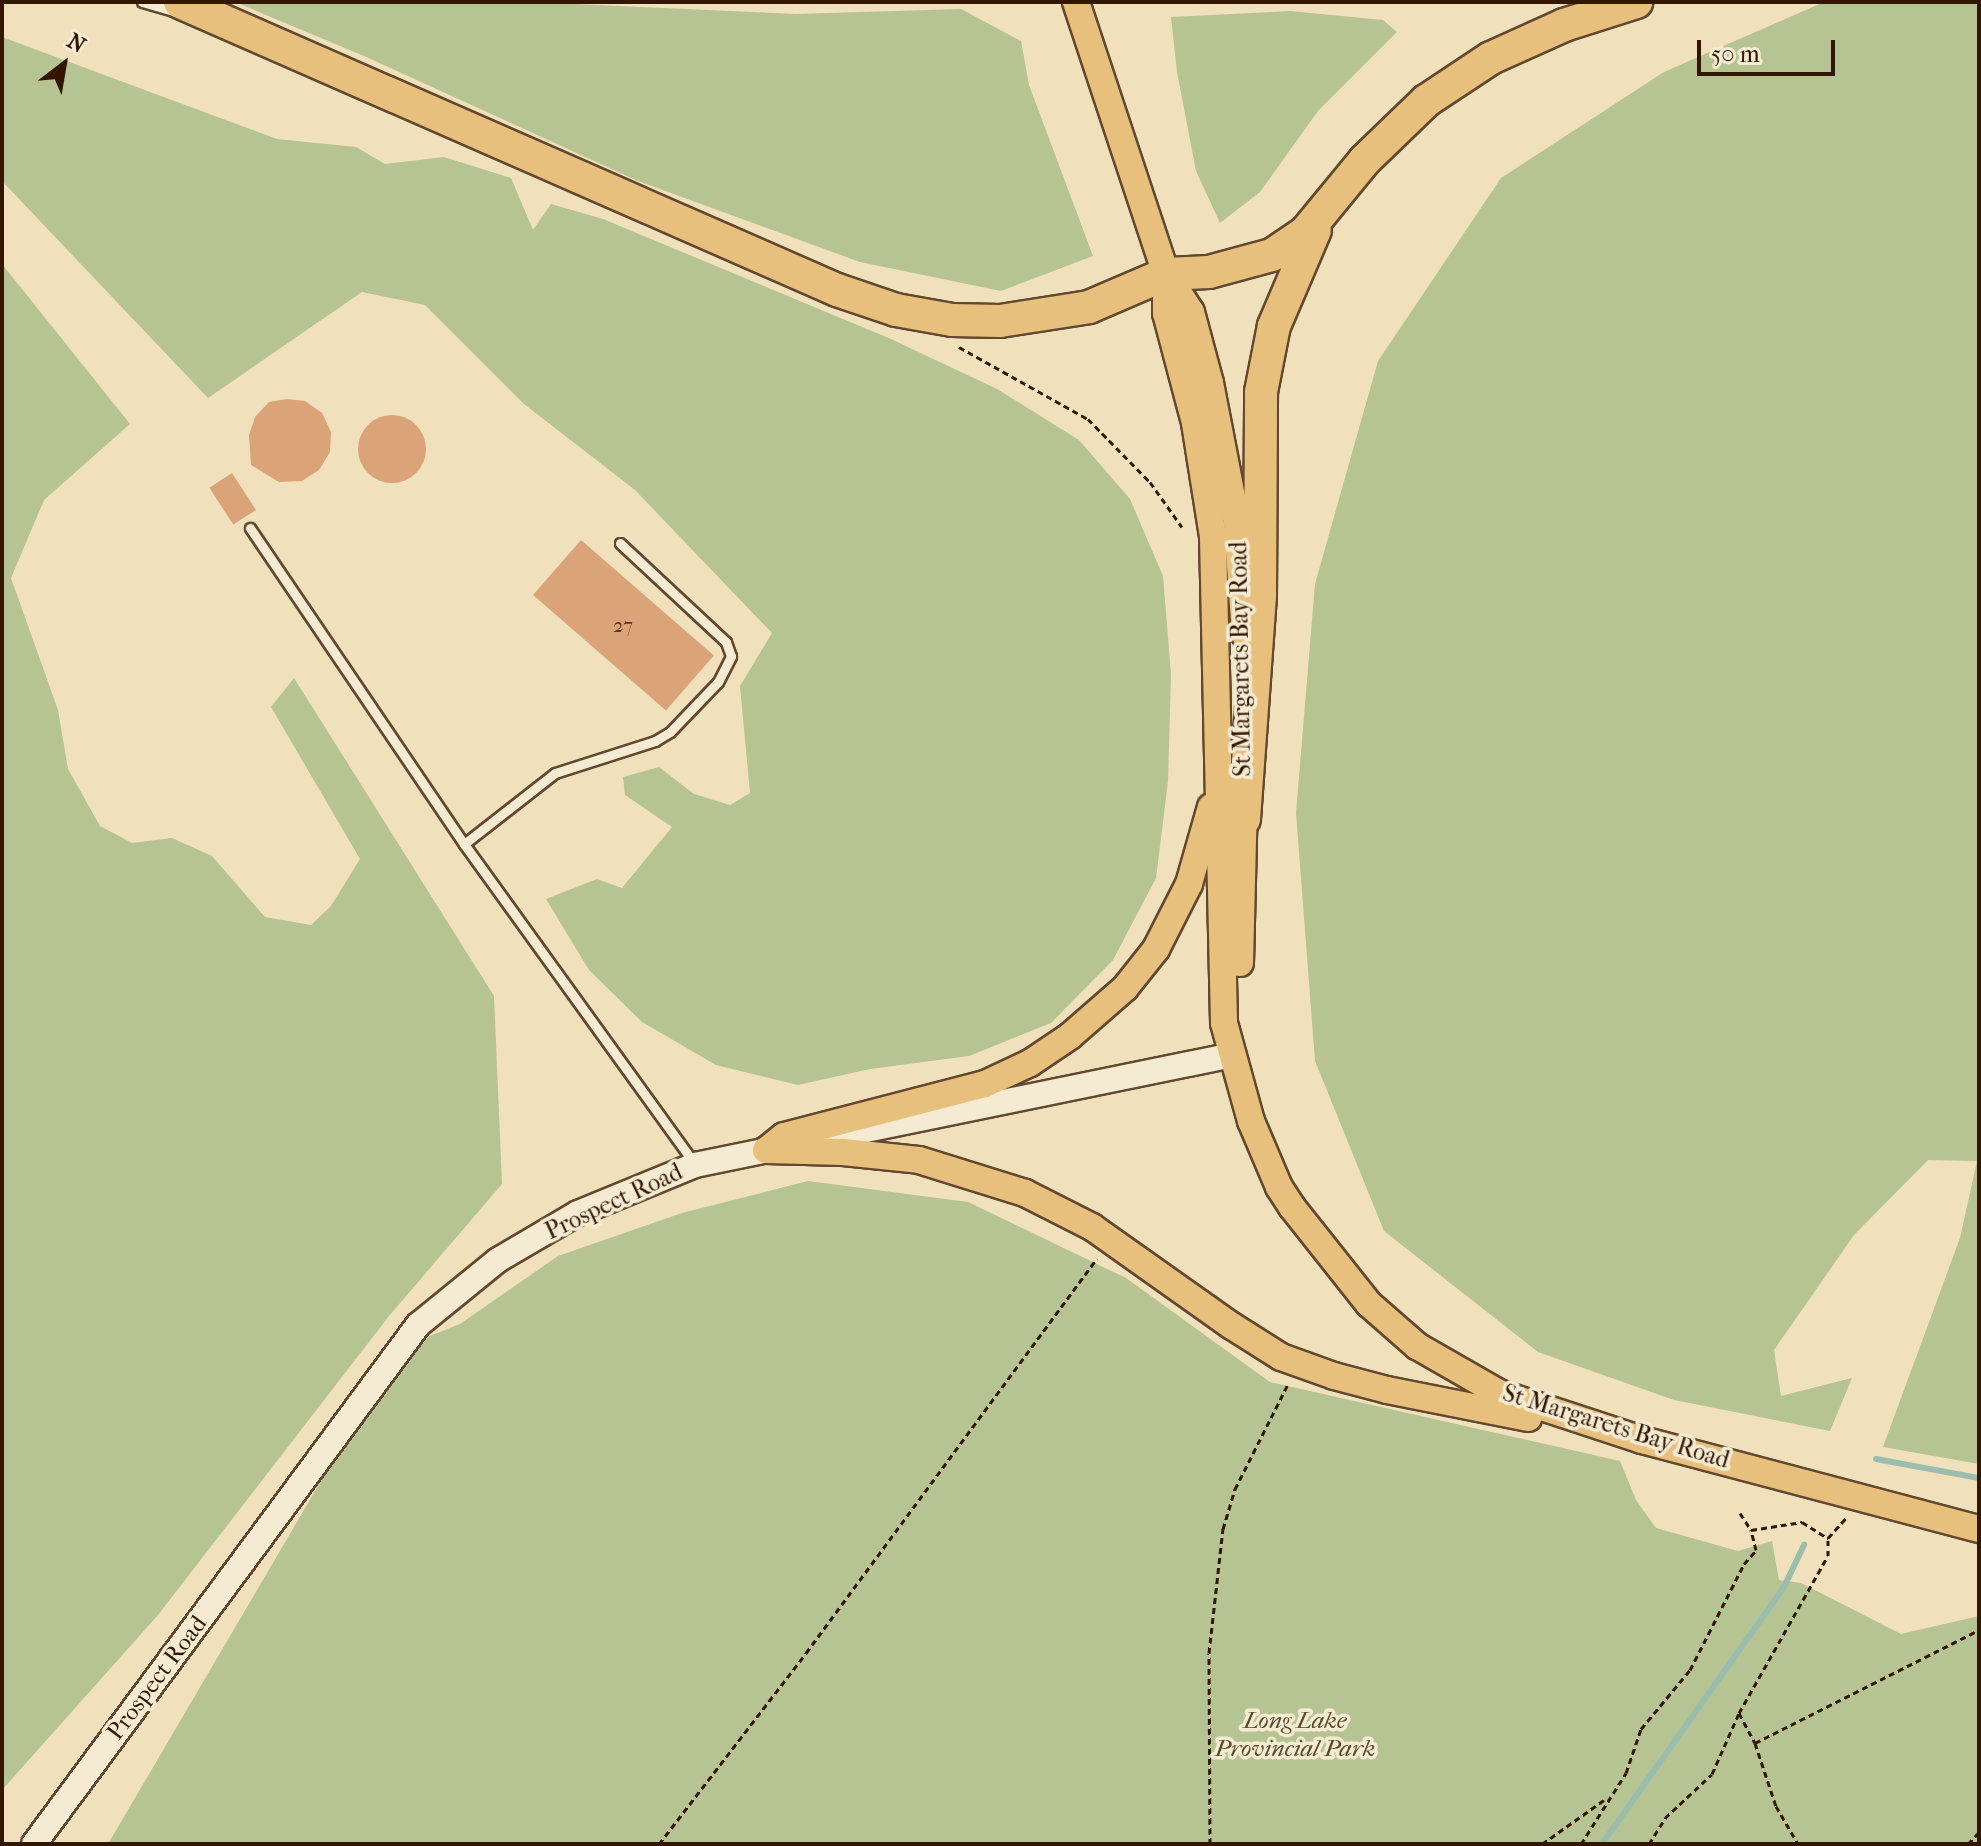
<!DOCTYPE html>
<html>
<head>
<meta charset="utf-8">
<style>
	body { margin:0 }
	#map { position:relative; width:1981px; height:1846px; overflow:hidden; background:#f0e0bc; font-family:"IM FELL French Canon",serif }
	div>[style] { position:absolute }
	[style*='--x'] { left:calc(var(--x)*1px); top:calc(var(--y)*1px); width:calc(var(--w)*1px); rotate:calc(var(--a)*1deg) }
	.green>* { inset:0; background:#b6c393 }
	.stream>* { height:6px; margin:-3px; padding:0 3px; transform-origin:3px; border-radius:3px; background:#9bbdad }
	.building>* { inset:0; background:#daa378; transform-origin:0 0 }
	.round { border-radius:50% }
	.path>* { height:3px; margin-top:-1.5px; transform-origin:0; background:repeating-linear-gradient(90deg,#321600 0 6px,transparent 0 10px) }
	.roads { filter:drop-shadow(2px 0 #62482f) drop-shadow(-2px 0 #62482f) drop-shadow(0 2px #62482f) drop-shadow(0 -2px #62482f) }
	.service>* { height:9px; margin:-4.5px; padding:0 4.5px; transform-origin:4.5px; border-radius:4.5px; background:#f5ebd3 }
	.secondary>* { height:24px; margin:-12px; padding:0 12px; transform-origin:12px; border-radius:12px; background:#f5ebd3 }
	.primary>* { height:26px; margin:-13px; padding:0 13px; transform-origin:13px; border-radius:13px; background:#e8c07e }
	.motorway>* { height:32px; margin:-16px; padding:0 16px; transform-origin:16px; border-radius:16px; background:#e8c07e }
	span { translate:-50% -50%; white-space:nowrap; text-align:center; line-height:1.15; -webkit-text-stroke:7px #f5ebd3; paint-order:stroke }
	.number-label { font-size:20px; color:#5c391e }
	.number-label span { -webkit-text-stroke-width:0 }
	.street-label { font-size:24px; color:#321600 }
	.park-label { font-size:24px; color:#5a4a2c; font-style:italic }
	.frame { position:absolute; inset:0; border:4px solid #321600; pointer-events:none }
	.north { position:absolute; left:24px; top:24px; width:80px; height:80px; -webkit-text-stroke:6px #f5ebd3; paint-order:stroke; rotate:31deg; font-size:22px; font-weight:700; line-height:32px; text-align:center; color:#321600 }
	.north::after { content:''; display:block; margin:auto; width:28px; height:36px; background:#321600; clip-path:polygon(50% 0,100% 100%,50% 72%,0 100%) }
	.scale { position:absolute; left:1697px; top:40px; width:138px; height:36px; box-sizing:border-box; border:4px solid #321600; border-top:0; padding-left:10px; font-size:24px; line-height:28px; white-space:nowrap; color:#321600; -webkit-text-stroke:6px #f5ebd3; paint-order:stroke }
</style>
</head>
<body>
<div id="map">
	<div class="green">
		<div style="clip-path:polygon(235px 2px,530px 2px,795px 14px,961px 9px,1021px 41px,1029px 85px,1093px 256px,1001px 291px,860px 262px,638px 181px,364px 56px)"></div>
		<div style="clip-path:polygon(1824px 2px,1979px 2px,1979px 1464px,1883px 1447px,1960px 1238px,1977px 1161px,1928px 1160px,1854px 1235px,1774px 1350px,1781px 1396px,1852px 1378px,1830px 1431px,1674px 1400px,1538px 1352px,1384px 1231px,1315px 1061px,1296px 813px,1315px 584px,1378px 361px,1501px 178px,1664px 72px)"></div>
		<div style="clip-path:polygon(1290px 11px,1383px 20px,1397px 32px,1318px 111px,1260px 192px,1220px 223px,1196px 171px,1177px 72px,1171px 17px)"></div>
		<div style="clip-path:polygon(2px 37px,277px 139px,356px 147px,385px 164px,444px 157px,511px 178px,533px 230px,551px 204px,603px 219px,891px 339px,997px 389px,1079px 440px,1130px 499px,1163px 576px,1171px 674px,1168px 781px,1156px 878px,1113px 960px,1051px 1023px,969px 1056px,870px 1069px,798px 1085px,716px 1065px,642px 1022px,589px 970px,546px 899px,597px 879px,622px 888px,672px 827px,625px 795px,623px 777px,659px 767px,694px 794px,730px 805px,750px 793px,740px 686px,772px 633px,635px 490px,524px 404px,425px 305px,362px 292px,208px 398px,2px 181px)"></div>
		<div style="clip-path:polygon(2px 264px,130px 424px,44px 500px,11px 578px,58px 710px,68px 769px,100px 826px,132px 843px,172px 838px,212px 856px,265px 917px,311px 925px,331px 906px,360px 859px,271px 707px,294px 678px,494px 996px,502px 1184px,389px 1316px,158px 1615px,2px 1790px)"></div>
		<div style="clip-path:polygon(808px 1181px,968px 1202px,1126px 1278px,1270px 1382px,1620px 1461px,1636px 1500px,1656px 1528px,1738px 1551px,1772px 1541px,1779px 1580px,1801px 1583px,1901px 1634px,1979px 1616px,1979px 1844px,108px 1844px,399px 1348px,460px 1324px,558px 1256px,682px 1213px)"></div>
	</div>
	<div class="stream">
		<div style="--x:1876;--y:1459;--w:105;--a:10.5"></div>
		<div style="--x:1602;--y:1844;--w:315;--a:-54.7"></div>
		<div style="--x:1784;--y:1587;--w:47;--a:-64.5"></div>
	</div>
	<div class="building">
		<div style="clip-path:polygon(287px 399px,305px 401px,322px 413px,331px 432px,330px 452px,319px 470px,302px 481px,279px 482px,251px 465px,249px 435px,255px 417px,269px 402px)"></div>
		<div class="round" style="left:358px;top:415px;width:68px;height:68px"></div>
		<div style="left:232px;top:473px;width:44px;height:27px;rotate:57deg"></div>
		<div style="left:581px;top:540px;width:176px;height:73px;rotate:41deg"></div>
	</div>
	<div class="path">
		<div style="--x:959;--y:347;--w:148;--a:29.2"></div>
		<div style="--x:1088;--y:419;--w:88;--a:45.5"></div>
		<div style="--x:1150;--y:482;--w:55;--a:54.6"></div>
		<div style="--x:1740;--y:1513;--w:20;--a:57"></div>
		<div style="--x:1739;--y:1713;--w:34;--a:62"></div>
		<div style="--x:1755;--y:1743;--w:66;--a:71.6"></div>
		<div style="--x:1776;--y:1806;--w:44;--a:59.9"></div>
		<div style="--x:1755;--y:1743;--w:251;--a:-26.8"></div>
		<div style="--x:659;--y:1844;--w:241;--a:-52.4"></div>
		<div style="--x:806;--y:1653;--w:490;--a:-53.6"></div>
		<div style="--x:1210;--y:1844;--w:191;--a:-90.3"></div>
		<div style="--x:1209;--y:1653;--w:125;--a:-83.6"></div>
		<div style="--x:1223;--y:1529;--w:42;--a:-73.3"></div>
		<div style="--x:1235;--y:1489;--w:118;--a:-63.2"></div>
		<div style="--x:1542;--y:1844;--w:76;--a:-35.4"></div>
		<div style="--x:1581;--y:1844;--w:84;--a:-57.6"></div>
		<div style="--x:1626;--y:1773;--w:46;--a:-71.2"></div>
		<div style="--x:1641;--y:1729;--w:77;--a:-50.3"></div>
		<div style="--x:1690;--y:1670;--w:119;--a:-63"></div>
		<div style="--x:1744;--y:1564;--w:18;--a:-49"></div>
		<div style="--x:1756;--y:1550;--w:21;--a:-104"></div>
		<div style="--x:1751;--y:1530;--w:52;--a:-8.9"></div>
		<div style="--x:1802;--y:1522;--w:31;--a:32"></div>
		<div style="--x:1649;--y:1844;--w:31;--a:-58"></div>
		<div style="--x:1665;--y:1818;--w:64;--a:-43.1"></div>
		<div style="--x:1712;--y:1774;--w:67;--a:-66.1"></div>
		<div style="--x:1739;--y:1713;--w:180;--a:-60.5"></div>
		<div style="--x:1828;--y:1556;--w:18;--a:-90"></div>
		<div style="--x:1828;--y:1538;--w:28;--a:-48"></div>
		<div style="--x:1968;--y:1844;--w:16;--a:-47"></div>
	</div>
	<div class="roads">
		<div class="service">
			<div style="--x:142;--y:2;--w:36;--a:16"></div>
			<div style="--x:250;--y:528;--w:382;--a:55.9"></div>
			<div style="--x:464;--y:844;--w:395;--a:54.2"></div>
			<div style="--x:464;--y:844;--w:115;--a:-38"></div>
			<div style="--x:555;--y:773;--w:105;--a:-17.7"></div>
			<div style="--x:655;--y:741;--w:17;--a:-31"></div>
			<div style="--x:670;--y:732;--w:69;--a:-46.2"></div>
			<div style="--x:718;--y:682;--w:29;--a:-63"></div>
			<div style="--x:731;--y:656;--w:15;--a:-110"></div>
			<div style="--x:726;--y:642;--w:145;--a:-137"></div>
		</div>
		<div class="secondary">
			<div style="--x:34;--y:1844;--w:646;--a:-53.5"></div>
			<div style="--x:418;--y:1325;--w:103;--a:-39.1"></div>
			<div style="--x:498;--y:1260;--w:93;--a:-30.4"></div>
			<div style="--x:578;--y:1213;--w:126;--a:-22.3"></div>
			<div style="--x:695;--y:1165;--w:549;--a:-11.56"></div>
		</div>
		<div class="primary">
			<div style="--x:1076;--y:2;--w:287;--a:71.7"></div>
			<div style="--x:1166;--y:274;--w:45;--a:56.7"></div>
			<div style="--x:1191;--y:312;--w:73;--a:75"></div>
			<div style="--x:1210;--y:383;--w:143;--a:79.1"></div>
			<div style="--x:1237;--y:523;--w:112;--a:85.9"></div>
			<div style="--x:1166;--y:274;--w:39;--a:90"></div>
			<div style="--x:1166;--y:313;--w:114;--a:75.2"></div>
			<div style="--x:1195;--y:423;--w:115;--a:81"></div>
			<div style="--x:1213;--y:537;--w:486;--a:88.7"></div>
			<div style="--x:1224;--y:1023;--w:102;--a:74.6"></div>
			<div style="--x:1251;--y:1121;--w:72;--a:67"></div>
			<div style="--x:1279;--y:1187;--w:24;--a:57"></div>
			<div style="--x:1292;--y:1207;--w:124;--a:51.6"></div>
			<div style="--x:1369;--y:1304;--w:64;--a:41.2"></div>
			<div style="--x:1417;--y:1346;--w:95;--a:29.8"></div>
			<div style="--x:1499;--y:1393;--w:151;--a:18.2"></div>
			<div style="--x:1642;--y:1440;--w:349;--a:14.8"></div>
			<div style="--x:1240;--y:963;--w:161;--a:-88.6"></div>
			<div style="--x:769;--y:1148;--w:19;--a:-39"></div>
			<div style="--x:784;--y:1136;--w:208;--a:-14.5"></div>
			<div style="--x:985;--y:1084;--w:50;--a:-25"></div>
			<div style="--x:1030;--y:1063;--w:48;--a:-34"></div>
			<div style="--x:1070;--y:1036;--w:73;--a:-41.1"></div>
			<div style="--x:1125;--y:988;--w:50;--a:-51.5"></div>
			<div style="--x:1156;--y:949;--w:73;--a:-63.1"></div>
			<div style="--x:1189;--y:884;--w:80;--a:-74.1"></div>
			<div style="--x:766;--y:1150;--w:77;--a:1.5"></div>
			<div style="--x:843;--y:1152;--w:76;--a:6"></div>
			<div style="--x:919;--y:1160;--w:111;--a:17.3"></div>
			<div style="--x:1025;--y:1193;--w:75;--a:26.9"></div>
			<div style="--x:1092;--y:1227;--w:171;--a:35.3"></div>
			<div style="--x:1232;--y:1326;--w:58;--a:32.3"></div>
			<div style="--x:1281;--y:1357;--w:56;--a:19.7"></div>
			<div style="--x:1334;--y:1376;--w:55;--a:14.8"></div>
			<div style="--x:1387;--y:1390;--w:144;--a:11.2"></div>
		</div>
		<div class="motorway">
			<div style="--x:180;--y:2;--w:717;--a:23.67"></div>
			<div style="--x:837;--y:290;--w:62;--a:18.7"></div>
			<div style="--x:896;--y:310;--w:57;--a:10.1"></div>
			<div style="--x:952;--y:320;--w:48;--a:1.2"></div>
			<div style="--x:1000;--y:321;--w:90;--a:-8.9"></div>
			<div style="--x:1089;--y:307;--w:84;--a:-23.2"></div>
			<div style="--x:1166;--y:274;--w:43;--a:-2.7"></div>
			<div style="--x:1209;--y:272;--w:65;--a:-15.1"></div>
			<div style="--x:1272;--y:255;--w:40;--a:-34"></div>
			<div style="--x:1305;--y:233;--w:94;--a:-50.6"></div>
			<div style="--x:1365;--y:160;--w:85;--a:-44"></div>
			<div style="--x:1426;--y:101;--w:78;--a:-33.5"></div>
			<div style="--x:1491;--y:58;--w:80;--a:-24.3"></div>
			<div style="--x:1564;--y:25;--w:76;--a:-17.7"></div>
			<div style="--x:1244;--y:819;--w:224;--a:-85.9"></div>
			<div style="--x:1260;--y:596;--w:204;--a:-89.7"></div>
			<div style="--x:1261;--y:392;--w:67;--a:-78.9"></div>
			<div style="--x:1274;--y:326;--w:104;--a:-66.9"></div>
		</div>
	</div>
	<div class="number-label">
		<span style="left:623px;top:625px">27</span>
	</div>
	<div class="street-label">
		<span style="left:1241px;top:659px;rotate:-91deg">St Margarets Bay Road</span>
		<span style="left:614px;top:1202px;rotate:-25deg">Prospect Road</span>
		<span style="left:1616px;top:1427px;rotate:17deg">St Margarets Bay Road</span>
		<span style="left:157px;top:1678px;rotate:-53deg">Prospect Road</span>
	</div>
	<div class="park-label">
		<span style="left:1295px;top:1735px">Long Lake<br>Provincial Park</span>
	</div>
	<div class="frame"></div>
	<div class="north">N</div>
	<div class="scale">50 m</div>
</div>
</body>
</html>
